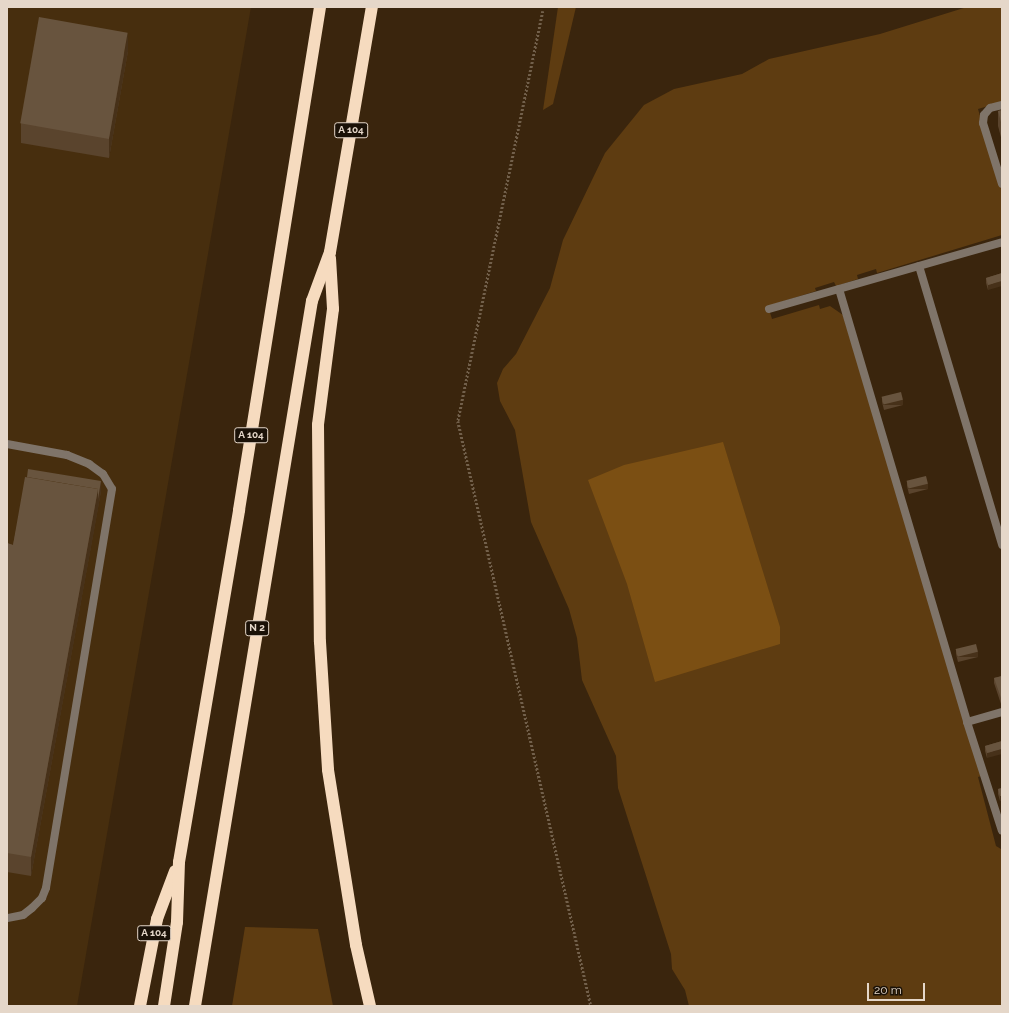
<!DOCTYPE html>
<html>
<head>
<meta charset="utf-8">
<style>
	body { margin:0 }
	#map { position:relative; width:1009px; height:1013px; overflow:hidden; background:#3a250d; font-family:Raleway,sans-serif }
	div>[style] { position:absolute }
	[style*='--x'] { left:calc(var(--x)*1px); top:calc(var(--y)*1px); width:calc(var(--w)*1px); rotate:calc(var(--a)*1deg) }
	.built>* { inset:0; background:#472e0e }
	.green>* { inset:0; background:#5e3c11 }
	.water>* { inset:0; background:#7b4f13 }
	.path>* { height:2.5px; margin-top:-1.25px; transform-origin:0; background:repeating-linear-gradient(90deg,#72604b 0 2px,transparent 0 4px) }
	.lane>* { height:8px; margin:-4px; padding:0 4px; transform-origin:4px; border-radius:4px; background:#7f7469 }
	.highway>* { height:12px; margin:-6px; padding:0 6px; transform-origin:6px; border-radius:6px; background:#f6dbbf }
	.wall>* { inset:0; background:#5a442d }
	.shaded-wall>* { inset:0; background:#473119; transform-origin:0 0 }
	.building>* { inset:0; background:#68543e; transform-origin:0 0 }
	span { translate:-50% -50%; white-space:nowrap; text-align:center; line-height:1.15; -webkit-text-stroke:3.5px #1a1107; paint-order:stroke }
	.shield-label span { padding:1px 3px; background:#1a1107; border:1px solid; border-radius:3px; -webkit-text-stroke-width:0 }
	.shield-label { font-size:10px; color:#e5d7c9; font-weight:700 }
	.frame { position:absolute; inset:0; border:8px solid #e5d7c9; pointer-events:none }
	.scale { position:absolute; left:867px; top:983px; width:58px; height:18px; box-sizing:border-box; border:2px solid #e5d7c9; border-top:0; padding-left:5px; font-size:12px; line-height:14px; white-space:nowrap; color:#e5d7c9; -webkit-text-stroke:3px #1a1107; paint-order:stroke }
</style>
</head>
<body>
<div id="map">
	<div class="built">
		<div style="clip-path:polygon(7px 7px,251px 7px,77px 1006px,7px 1006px)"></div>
	</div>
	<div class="green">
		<div style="clip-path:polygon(558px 7px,576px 7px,553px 104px,543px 110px)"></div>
		<div style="clip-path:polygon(967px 7px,1002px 7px,1002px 102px,978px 109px,1002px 192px,1002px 235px,877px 273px,876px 269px,857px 275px,858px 279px,836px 286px,834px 282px,815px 288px,816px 291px,768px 306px,772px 319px,819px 305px,820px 309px,830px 306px,843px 315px,981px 776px,978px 777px,996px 846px,1001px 849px,1002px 852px,1002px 1006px,689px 1006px,685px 990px,672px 969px,671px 954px,618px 788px,616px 756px,582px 680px,577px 638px,569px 609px,531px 522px,515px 430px,500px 401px,497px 383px,503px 369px,516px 354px,550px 288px,563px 240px,605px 153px,644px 105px,674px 89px,742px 74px,769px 59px,880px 34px)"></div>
		<div style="clip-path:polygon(245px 927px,318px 929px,333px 1006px,232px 1006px)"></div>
	</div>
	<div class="water">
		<div style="clip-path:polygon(723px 442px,780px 627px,780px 644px,655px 682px,627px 584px,588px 480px,624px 465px)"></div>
	</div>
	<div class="path">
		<div style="--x:543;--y:11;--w:419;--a:101.7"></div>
		<div style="--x:458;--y:421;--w:600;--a:77.19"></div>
	</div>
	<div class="lane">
		<div style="--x:1002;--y:105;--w:12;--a:166"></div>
		<div style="--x:990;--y:108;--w:9;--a:131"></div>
		<div style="--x:984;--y:115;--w:8;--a:97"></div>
		<div style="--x:983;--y:123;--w:64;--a:72.7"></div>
		<div style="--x:919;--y:266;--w:291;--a:73.4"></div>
		<div style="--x:839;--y:289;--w:452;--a:73.5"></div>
		<div style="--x:967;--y:722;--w:114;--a:72.2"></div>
		<div style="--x:769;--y:309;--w:242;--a:-16"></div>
		<div style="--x:7;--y:444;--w:61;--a:10.4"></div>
		<div style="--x:67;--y:455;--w:24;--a:22"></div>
		<div style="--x:89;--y:464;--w:17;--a:36"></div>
		<div style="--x:103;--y:474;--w:17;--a:59"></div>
		<div style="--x:112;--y:489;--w:404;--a:99.4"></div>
		<div style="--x:46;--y:888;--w:11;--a:112"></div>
		<div style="--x:42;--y:898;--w:14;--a:135"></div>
		<div style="--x:32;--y:908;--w:11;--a:142"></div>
		<div style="--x:23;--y:915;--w:16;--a:169"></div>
		<div style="--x:967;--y:722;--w:36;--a:-16"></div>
	</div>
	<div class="highway">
		<div style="--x:330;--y:258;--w:51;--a:86.6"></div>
		<div style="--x:333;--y:309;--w:117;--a:97.4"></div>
		<div style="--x:318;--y:425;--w:217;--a:89.5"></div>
		<div style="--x:320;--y:642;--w:128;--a:86.4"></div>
		<div style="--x:328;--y:770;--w:177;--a:80.9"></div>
		<div style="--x:356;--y:945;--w:63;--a:77.1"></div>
		<div style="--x:140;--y:1006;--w:89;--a:-78.9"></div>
		<div style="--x:157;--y:919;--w:51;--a:-69.4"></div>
		<div style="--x:164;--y:1006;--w:85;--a:-81.2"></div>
		<div style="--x:177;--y:922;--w:60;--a:-88.1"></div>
		<div style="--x:179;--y:862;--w:357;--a:-80.3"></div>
		<div style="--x:239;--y:510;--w:509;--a:-80.85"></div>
		<div style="--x:195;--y:1006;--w:715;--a:-80.58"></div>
		<div style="--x:312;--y:301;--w:52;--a:-69.8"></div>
		<div style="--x:330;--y:252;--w:249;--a:-80.3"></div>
	</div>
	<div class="wall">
		<div style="clip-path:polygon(128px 51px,109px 158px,21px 143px,21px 123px)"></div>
		<div style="clip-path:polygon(1002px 110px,1002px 141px,998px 126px,998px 111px)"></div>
		<div style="clip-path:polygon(1002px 273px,988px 290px,986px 283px,986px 278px)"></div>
		<div style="clip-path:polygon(882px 397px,903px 405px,884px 410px,882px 402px)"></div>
		<div style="clip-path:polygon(27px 477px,101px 491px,31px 876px,7px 872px,7px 543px,13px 545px)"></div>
		<div style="clip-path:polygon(907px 481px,928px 489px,909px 494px,907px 486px)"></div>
		<div style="clip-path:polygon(956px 649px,978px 657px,958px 662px,956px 654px)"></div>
		<div style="clip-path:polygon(1002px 676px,1001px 704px,994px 683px,994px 678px)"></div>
		<div style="clip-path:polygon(1002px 741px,987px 758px,985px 751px,985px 746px)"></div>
		<div style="clip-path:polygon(1002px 788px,1002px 801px,1000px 801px,998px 794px,998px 789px)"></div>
	</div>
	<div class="shaded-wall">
		<div style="clip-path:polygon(128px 32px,128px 51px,109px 158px,109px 138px)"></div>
		<div style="clip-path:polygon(1002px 281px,1002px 286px,988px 290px,988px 285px)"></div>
		<div style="left:903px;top:400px;width:5px;height:20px;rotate:90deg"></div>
		<div style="clip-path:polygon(101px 481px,101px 491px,98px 509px,31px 876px,31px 857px,98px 489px)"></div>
		<div style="left:928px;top:484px;width:5px;height:20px;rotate:90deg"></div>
		<div style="left:978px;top:652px;width:5px;height:21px;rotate:90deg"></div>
		<div style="clip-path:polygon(1001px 698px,1002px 698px,1002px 703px,1001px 704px)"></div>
		<div style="clip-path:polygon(1002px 749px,1002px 754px,987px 758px,987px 753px)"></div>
		<div style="left:1000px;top:796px;width:2px;height:5px"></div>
	</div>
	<div class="building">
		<div style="left:39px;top:17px;width:90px;height:108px;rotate:10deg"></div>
		<div style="clip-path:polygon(1002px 110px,1002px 126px,998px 111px)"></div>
		<div style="clip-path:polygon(1002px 273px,1002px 281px,988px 285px,986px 278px)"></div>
		<div style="left:901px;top:392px;width:8px;height:20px;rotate:76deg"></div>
		<div style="clip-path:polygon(28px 469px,101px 481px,98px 499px,98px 489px,27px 477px)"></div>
		<div style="left:926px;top:476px;width:8px;height:20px;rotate:76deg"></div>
		<div style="clip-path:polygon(25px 477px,98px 489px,31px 857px,7px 853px,7px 543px,13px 545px)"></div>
		<div style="left:976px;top:644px;width:8px;height:21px;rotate:76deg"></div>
		<div style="clip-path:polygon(1002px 676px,1002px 698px,1001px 698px,994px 678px)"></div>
		<div style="clip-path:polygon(1002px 741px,1002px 749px,987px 753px,985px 746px)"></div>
		<div style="clip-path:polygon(1002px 788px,1002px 796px,1000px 796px,998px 789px)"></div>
	</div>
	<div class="shield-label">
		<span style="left:351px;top:130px">A 104</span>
		<span style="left:251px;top:435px">A 104</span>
		<span style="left:257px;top:628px">N 2</span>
		<span style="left:154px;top:933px">A 104</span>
	</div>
	<div class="frame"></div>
	<div class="scale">20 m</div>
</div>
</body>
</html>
